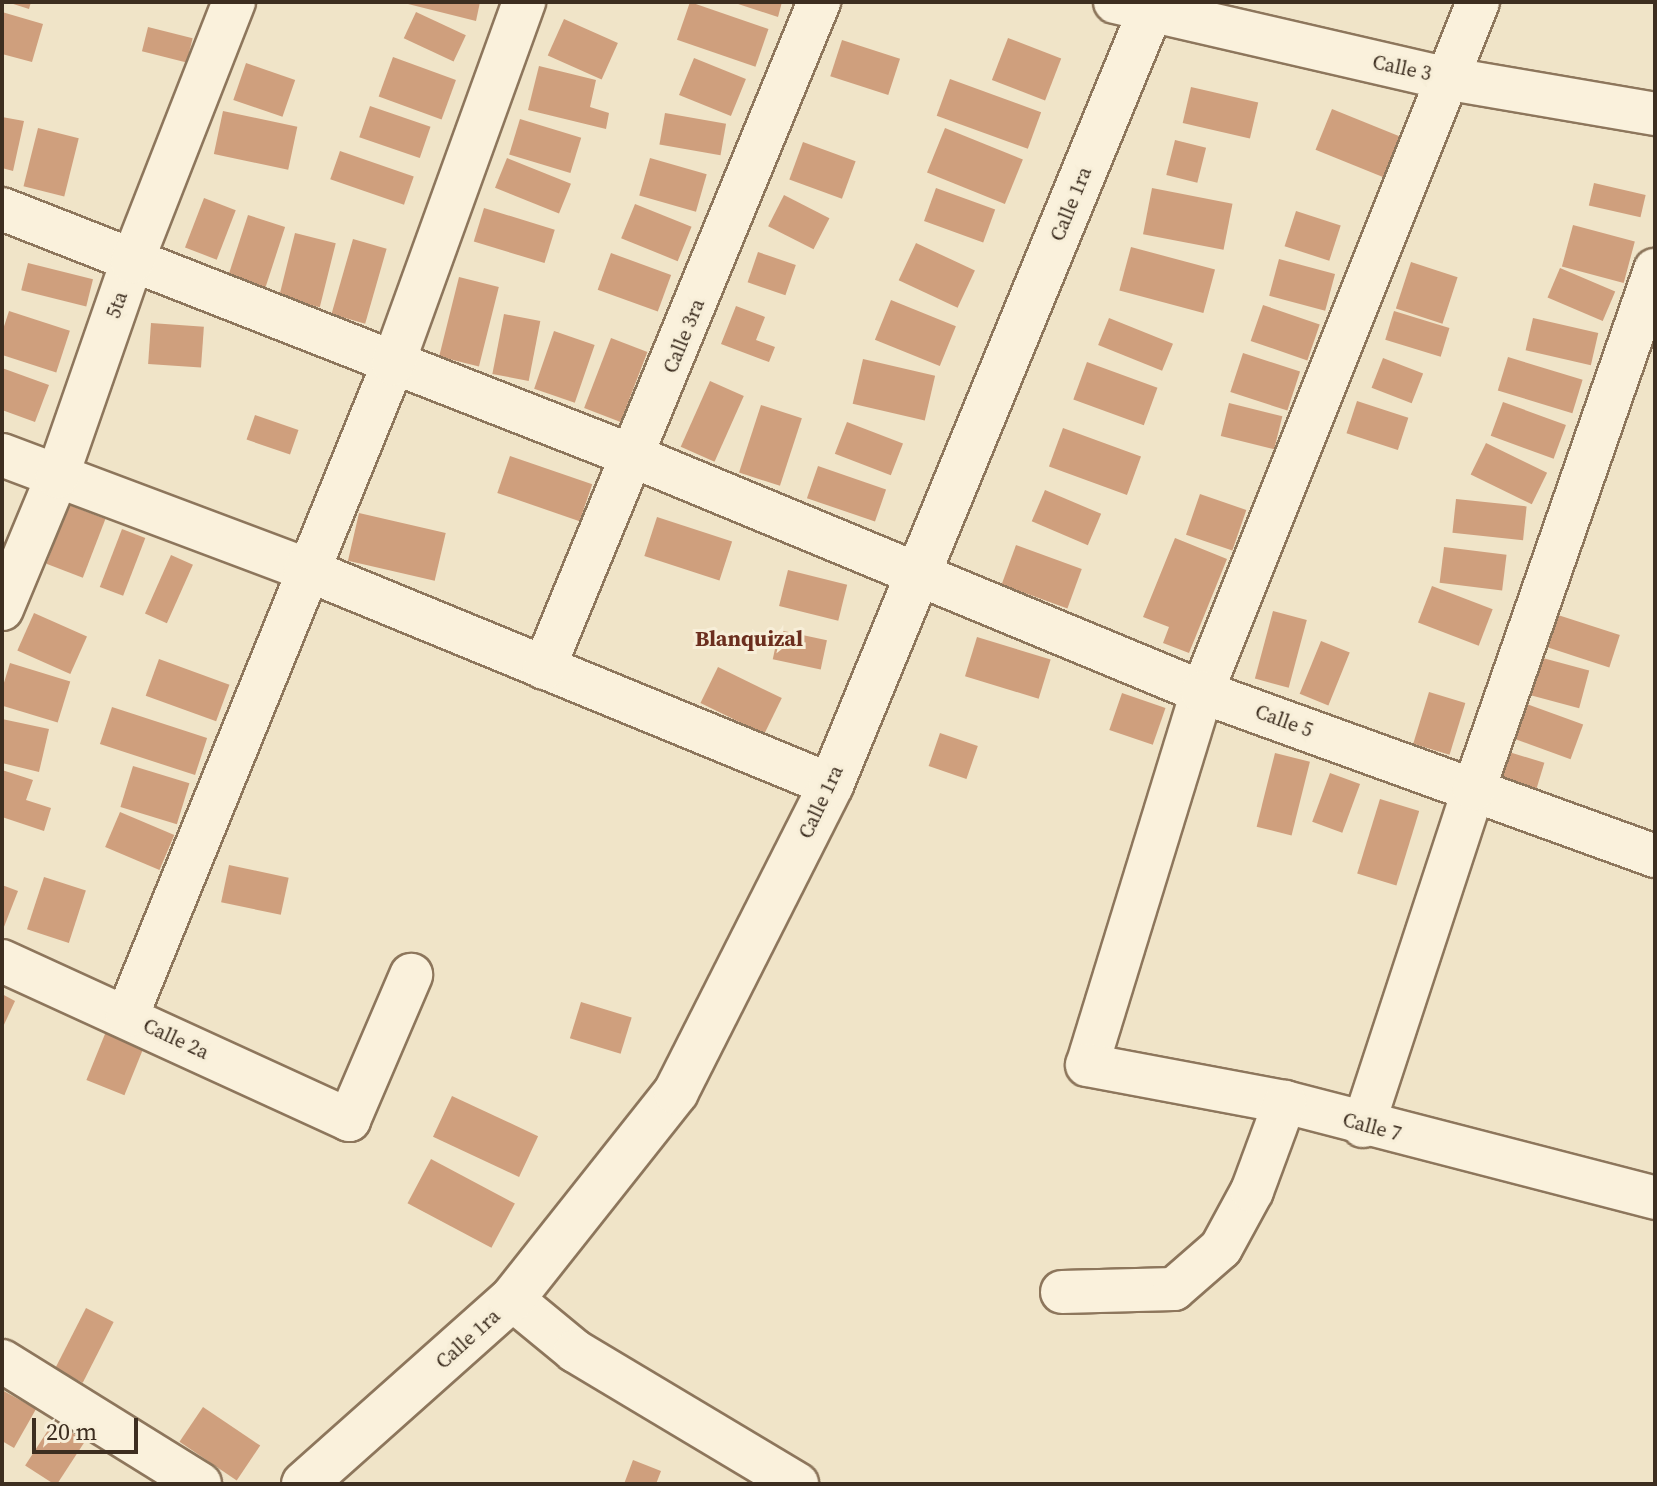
<!DOCTYPE html>
<html>
<head>
<meta charset="utf-8">
<style>
	body { margin:0 }
	#map { position:relative; width:1657px; height:1486px; overflow:hidden; background:#f0e4c8; font-family:"Source Serif 4",serif }
	div>[style] { position:absolute }
	[style*='--x'] { left:calc(var(--x)*1px); top:calc(var(--y)*1px); width:calc(var(--w)*1px); rotate:calc(var(--a)*1deg) }
	.building>* { inset:0; background:#cf9f7d; transform-origin:0 0 }
	.roads { filter:drop-shadow(2px 0 #8d765c) drop-shadow(-2px 0 #8d765c) drop-shadow(0 2px #8d765c) drop-shadow(0 -2px #8d765c) }
	.minor>* { height:42px; margin:-21px; padding:0 21px; transform-origin:21px; border-radius:21px; background:#faf1dc }
	.secondary>* { height:44px; margin:-22px; padding:0 22px; transform-origin:22px; border-radius:22px; background:#faf1dc }
	span { translate:-50% -50%; white-space:nowrap; text-align:center; line-height:1.15; -webkit-text-stroke:6px #f7eed8; paint-order:stroke }
	.street-label { font-size:20px; color:#3d2e20 }
	.neighbourhood-label { font-size:22px; color:#6b2e1e; font-weight:700 }
	.frame { position:absolute; inset:0; border:4px solid #3d2e20; pointer-events:none }
	.scale { position:absolute; left:32px; top:1418px; width:106px; height:36px; box-sizing:border-box; border:4px solid #3d2e20; border-top:0; padding-left:10px; font-size:24px; line-height:28px; white-space:nowrap; color:#3d2e20; -webkit-text-stroke:6px #f7eed8; paint-order:stroke }
</style>
</head>
<body>
<div id="map">
	<div class="building">
		<div style="clip-path:polygon(7px 2px,31px 2px,29px 9px)"></div>
		<div style="clip-path:polygon(400px 2px,480px 2px,476px 21px)"></div>
		<div style="left:690px;top:2px;width:83px;height:40px;rotate:19deg"></div>
		<div style="clip-path:polygon(732px 2px,782px 2px,778px 17px)"></div>
		<div style="clip-path:polygon(2px 12px,43px 24px,32px 62px,2px 54px)"></div>
		<div style="left:416px;top:12px;width:55px;height:29px;rotate:25deg"></div>
		<div style="left:564px;top:19px;width:59px;height:40px;rotate:24deg"></div>
		<div style="left:148px;top:27px;width:46px;height:25px;rotate:14deg"></div>
		<div style="left:1008px;top:38px;width:57px;height:45px;rotate:21deg"></div>
		<div style="left:842px;top:40px;width:61px;height:38px;rotate:18deg"></div>
		<div style="left:393px;top:57px;width:67px;height:42px;rotate:20deg"></div>
		<div style="left:694px;top:58px;width:56px;height:40px;rotate:22deg"></div>
		<div style="left:246px;top:63px;width:52px;height:39px;rotate:19deg"></div>
		<div style="clip-path:polygon(539px 66px,596px 80px,590px 107px,609px 113px,606px 129px,528px 110px)"></div>
		<div style="left:950px;top:79px;width:97px;height:39px;rotate:20deg"></div>
		<div style="left:1191px;top:87px;width:69px;height:37px;rotate:13deg"></div>
		<div style="left:370px;top:106px;width:64px;height:33px;rotate:19deg"></div>
		<div style="left:1332px;top:109px;width:76px;height:44px;rotate:22deg"></div>
		<div style="left:223px;top:111px;width:76px;height:44px;rotate:12deg"></div>
		<div style="left:665px;top:113px;width:62px;height:32px;rotate:10deg"></div>
		<div style="clip-path:polygon(2px 117px,24px 121px,13px 171px,2px 168px)"></div>
		<div style="left:520px;top:119px;width:64px;height:37px;rotate:17deg"></div>
		<div style="left:38px;top:128px;width:42px;height:60px;rotate:14deg"></div>
		<div style="left:945px;top:128px;width:84px;height:48px;rotate:22deg"></div>
		<div style="left:1175px;top:140px;width:32px;height:36px;rotate:14deg"></div>
		<div style="left:803px;top:142px;width:56px;height:40px;rotate:20deg"></div>
		<div style="left:340px;top:151px;width:78px;height:30px;rotate:19deg"></div>
		<div style="left:507px;top:158px;width:69px;height:32px;rotate:22deg"></div>
		<div style="left:650px;top:158px;width:59px;height:39px;rotate:16deg"></div>
		<div style="left:1594px;top:183px;width:53px;height:23px;rotate:13deg"></div>
		<div style="left:936px;top:188px;width:63px;height:35px;rotate:20deg"></div>
		<div style="left:1152px;top:188px;width:82px;height:47px;rotate:11deg"></div>
		<div style="left:784px;top:195px;width:51px;height:35px;rotate:27deg"></div>
		<div style="left:204px;top:198px;width:34px;height:53px;rotate:21deg"></div>
		<div style="left:635px;top:204px;width:61px;height:37px;rotate:22deg"></div>
		<div style="left:484px;top:208px;width:74px;height:35px;rotate:17deg"></div>
		<div style="left:1296px;top:211px;width:47px;height:37px;rotate:18deg"></div>
		<div style="left:248px;top:215px;width:39px;height:63px;rotate:18deg"></div>
		<div style="left:1573px;top:225px;width:64px;height:43px;rotate:15deg"></div>
		<div style="left:295px;top:233px;width:42px;height:66px;rotate:14deg"></div>
		<div style="left:353px;top:239px;width:35px;height:78px;rotate:16deg"></div>
		<div style="left:916px;top:243px;width:65px;height:41px;rotate:25deg"></div>
		<div style="left:1131px;top:247px;width:87px;height:45px;rotate:15deg"></div>
		<div style="left:758px;top:252px;width:40px;height:32px;rotate:19deg"></div>
		<div style="left:611px;top:253px;width:64px;height:39px;rotate:20deg"></div>
		<div style="left:1279px;top:259px;width:58px;height:38px;rotate:15deg"></div>
		<div style="left:1411px;top:262px;width:49px;height:49px;rotate:18deg"></div>
		<div style="left:28px;top:263px;width:67px;height:28px;rotate:14deg"></div>
		<div style="left:1560px;top:268px;width:60px;height:32px;rotate:23deg"></div>
		<div style="left:459px;top:277px;width:41px;height:82px;rotate:14deg"></div>
		<div style="left:891px;top:300px;width:70px;height:43px;rotate:22deg"></div>
		<div style="left:1263px;top:305px;width:60px;height:38px;rotate:19deg"></div>
		<div style="clip-path:polygon(736px 306px,765px 317px,756px 340px,775px 347px,769px 362px,721px 344px)"></div>
		<div style="left:9px;top:311px;width:64px;height:44px;rotate:18deg"></div>
		<div style="left:1394px;top:311px;width:58px;height:30px;rotate:17deg"></div>
		<div style="left:504px;top:314px;width:37px;height:61px;rotate:11deg"></div>
		<div style="left:1109px;top:318px;width:69px;height:29px;rotate:22deg"></div>
		<div style="left:1533px;top:318px;width:67px;height:33px;rotate:13deg"></div>
		<div style="left:151px;top:323px;width:53px;height:41px;rotate:4deg"></div>
		<div style="left:554px;top:331px;width:43px;height:61px;rotate:19deg"></div>
		<div style="left:611px;top:338px;width:39px;height:75px;rotate:21deg"></div>
		<div style="left:1243px;top:353px;width:60px;height:41px;rotate:18deg"></div>
		<div style="left:1508px;top:357px;width:78px;height:35px;rotate:17deg"></div>
		<div style="left:1383px;top:358px;width:43px;height:32px;rotate:21deg"></div>
		<div style="left:863px;top:359px;width:74px;height:46px;rotate:13deg"></div>
		<div style="left:1087px;top:362px;width:75px;height:40px;rotate:20deg"></div>
		<div style="clip-path:polygon(2px 368px,49px 385px,35px 422px,2px 410px)"></div>
		<div style="left:710px;top:381px;width:37px;height:72px;rotate:24deg"></div>
		<div style="left:1357px;top:401px;width:54px;height:34px;rotate:18deg"></div>
		<div style="left:1503px;top:402px;width:67px;height:36px;rotate:20deg"></div>
		<div style="left:1229px;top:403px;width:55px;height:34px;rotate:14deg"></div>
		<div style="left:761px;top:405px;width:43px;height:71px;rotate:18deg"></div>
		<div style="left:255px;top:415px;width:46px;height:26px;rotate:19deg"></div>
		<div style="left:847px;top:422px;width:60px;height:34px;rotate:21deg"></div>
		<div style="left:1063px;top:428px;width:83px;height:41px;rotate:20deg"></div>
		<div style="left:1486px;top:443px;width:68px;height:35px;rotate:26deg"></div>
		<div style="left:510px;top:456px;width:87px;height:39px;rotate:19deg"></div>
		<div style="left:818px;top:466px;width:72px;height:34px;rotate:19deg"></div>
		<div style="left:1045px;top:490px;width:61px;height:34px;rotate:23deg"></div>
		<div style="left:1200px;top:494px;width:49px;height:43px;rotate:19deg"></div>
		<div style="left:1456px;top:499px;width:71px;height:34px;rotate:6deg"></div>
		<div style="left:69px;top:505px;width:39px;height:63px;rotate:21deg"></div>
		<div style="left:359px;top:513px;width:89px;height:49px;rotate:13deg"></div>
		<div style="left:657px;top:517px;width:79px;height:41px;rotate:18deg"></div>
		<div style="left:122px;top:529px;width:25px;height:62px;rotate:21deg"></div>
		<div style="clip-path:polygon(1175px 538px,1227px 559px,1189px 653px,1163px 643px,1169px 627px,1143px 617px)"></div>
		<div style="left:1016px;top:545px;width:70px;height:42px;rotate:20deg"></div>
		<div style="left:1444px;top:547px;width:63px;height:36px;rotate:7deg"></div>
		<div style="left:171px;top:555px;width:24px;height:64px;rotate:24deg"></div>
		<div style="left:788px;top:570px;width:61px;height:37px;rotate:14deg"></div>
		<div style="left:1432px;top:586px;width:65px;height:39px;rotate:21deg"></div>
		<div style="left:1273px;top:611px;width:35px;height:70px;rotate:15deg"></div>
		<div style="left:34px;top:613px;width:58px;height:41px;rotate:24deg"></div>
		<div style="left:1558px;top:615px;width:65px;height:34px;rotate:18deg"></div>
		<div style="left:779px;top:630px;width:49px;height:30px;rotate:12deg"></div>
		<div style="left:977px;top:637px;width:77px;height:41px;rotate:17deg"></div>
		<div style="left:1321px;top:641px;width:31px;height:57px;rotate:22deg"></div>
		<div style="left:1539px;top:657px;width:52px;height:39px;rotate:15deg"></div>
		<div style="left:159px;top:659px;width:75px;height:39px;rotate:20deg"></div>
		<div style="left:10px;top:663px;width:63px;height:43px;rotate:17deg"></div>
		<div style="left:718px;top:667px;width:71px;height:40px;rotate:26deg"></div>
		<div style="left:1429px;top:692px;width:38px;height:54px;rotate:17deg"></div>
		<div style="left:1122px;top:693px;width:46px;height:39px;rotate:19deg"></div>
		<div style="left:1524px;top:703px;width:63px;height:37px;rotate:20deg"></div>
		<div style="left:112px;top:707px;width:100px;height:39px;rotate:18deg"></div>
		<div style="clip-path:polygon(2px 719px,49px 729px,39px 772px,2px 763px)"></div>
		<div style="left:940px;top:733px;width:40px;height:35px;rotate:19deg"></div>
		<div style="left:1509px;top:752px;width:37px;height:33px;rotate:17deg"></div>
		<div style="left:1275px;top:753px;width:36px;height:76px;rotate:14deg"></div>
		<div style="left:133px;top:766px;width:59px;height:43px;rotate:17deg"></div>
		<div style="clip-path:polygon(2px 770px,33px 780px,26px 800px,51px 808px,44px 831px,2px 817px)"></div>
		<div style="left:1330px;top:773px;width:32px;height:52px;rotate:20deg"></div>
		<div style="left:1380px;top:799px;width:41px;height:78px;rotate:17deg"></div>
		<div style="left:120px;top:812px;width:59px;height:38px;rotate:23deg"></div>
		<div style="left:229px;top:865px;width:61px;height:38px;rotate:12deg"></div>
		<div style="left:44px;top:877px;width:44px;height:55px;rotate:18deg"></div>
		<div style="clip-path:polygon(2px 885px,18px 891px,2px 932px)"></div>
		<div style="clip-path:polygon(2px 994px,15px 1001px,2px 1029px)"></div>
		<div style="left:581px;top:1002px;width:53px;height:38px;rotate:17deg"></div>
		<div style="left:107px;top:1029px;width:41px;height:55px;rotate:22deg"></div>
		<div style="left:452px;top:1096px;width:95px;height:45px;rotate:25deg"></div>
		<div style="left:431px;top:1159px;width:95px;height:50px;rotate:28deg"></div>
		<div style="left:86px;top:1308px;width:31px;height:68px;rotate:27deg"></div>
		<div style="clip-path:polygon(2px 1390px,36px 1409px,14px 1448px,2px 1441px)"></div>
		<div style="left:203px;top:1407px;width:69px;height:42px;rotate:34deg"></div>
		<div style="left:54px;top:1421px;width:37px;height:53px;rotate:33deg"></div>
		<div style="clip-path:polygon(633px 1460px,661px 1471px,656px 1484px,624px 1484px)"></div>
	</div>
	<div class="roads">
		<div class="minor">
			<div style="--x:1115;--y:2;--w:339;--a:13"></div>
			<div style="--x:1445;--y:78;--w:213;--a:9.7"></div>
			<div style="--x:1478;--y:2;--w:743;--a:111.8"></div>
			<div style="--x:1202;--y:692;--w:390;--a:107.1"></div>
			<div style="--x:1087;--y:1065;--w:201;--a:10.6"></div>
			<div style="--x:1285;--y:1102;--w:382;--a:14.5"></div>
			<div style="--x:2;--y:209;--w:680;--a:21.39"></div>
			<div style="--x:635;--y:457;--w:614;--a:22.51"></div>
			<div style="--x:1202;--y:692;--w:482;--a:19.9"></div>
			<div style="--x:2;--y:455;--w:324;--a:20.6"></div>
			<div style="--x:305;--y:569;--w:569;--a:22.33"></div>
			<div style="--x:2;--y:609;--w:143;--a:-67.4"></div>
			<div style="--x:57;--y:477;--w:228;--a:-70.8"></div>
			<div style="--x:132;--y:262;--w:279;--a:-68.6"></div>
			<div style="--x:544;--y:668;--w:721;--a:-67.56"></div>
			<div style="--x:2;--y:961;--w:382;--a:24.6"></div>
			<div style="--x:349;--y:1120;--w:158;--a:-66.8"></div>
			<div style="--x:127;--y:1016;--w:704;--a:-67.81"></div>
			<div style="--x:393;--y:364;--w:385;--a:-70.1"></div>
			<div style="--x:1363;--y:1126;--w:355;--a:-71.8"></div>
			<div style="--x:1474;--y:789;--w:550;--a:-70.77"></div>
			<div style="--x:1062;--y:1292;--w:112;--a:-1.5"></div>
			<div style="--x:1174;--y:1289;--w:62;--a:-41.1"></div>
			<div style="--x:1221;--y:1248;--w:65;--a:-61.5"></div>
			<div style="--x:1252;--y:1191;--w:95;--a:-69.7"></div>
			<div style="--x:512;--y:1299;--w:82;--a:39.5"></div>
			<div style="--x:575;--y:1351;--w:259;--a:30.9"></div>
			<div style="--x:2;--y:1361;--w:233;--a:31.8"></div>
		</div>
		<div class="secondary">
			<div style="--x:304;--y:1484;--w:278;--a:-41.7"></div>
			<div style="--x:512;--y:1299;--w:264;--a:-51.6"></div>
			<div style="--x:676;--y:1092;--w:344;--a:-63.2"></div>
			<div style="--x:831;--y:785;--w:847;--a:-67.58"></div>
		</div>
	</div>
	<div class="street-label">
		<span style="left:1402px;top:68px;rotate:12deg">Calle 3</span>
		<span style="left:1071px;top:204px;rotate:-68deg">Calle 1ra</span>
		<span style="left:117px;top:305px;rotate:-71deg">5ta</span>
		<span style="left:684px;top:336px;rotate:-68deg">Calle 3ra</span>
		<span style="left:1284px;top:721px;rotate:20deg">Calle 5</span>
		<span style="left:821px;top:802px;rotate:-65deg">Calle 1ra</span>
		<span style="left:176px;top:1039px;rotate:25deg">Calle 2a</span>
		<span style="left:1372px;top:1127px;rotate:15deg">Calle 7</span>
		<span style="left:468px;top:1339px;rotate:-42deg">Calle 1ra</span>
	</div>
	<div class="neighbourhood-label">
		<span style="left:749px;top:639px">Blanquizal</span>
	</div>
	<div class="frame"></div>
	<div class="scale">20 m</div>
</div>
</body>
</html>
